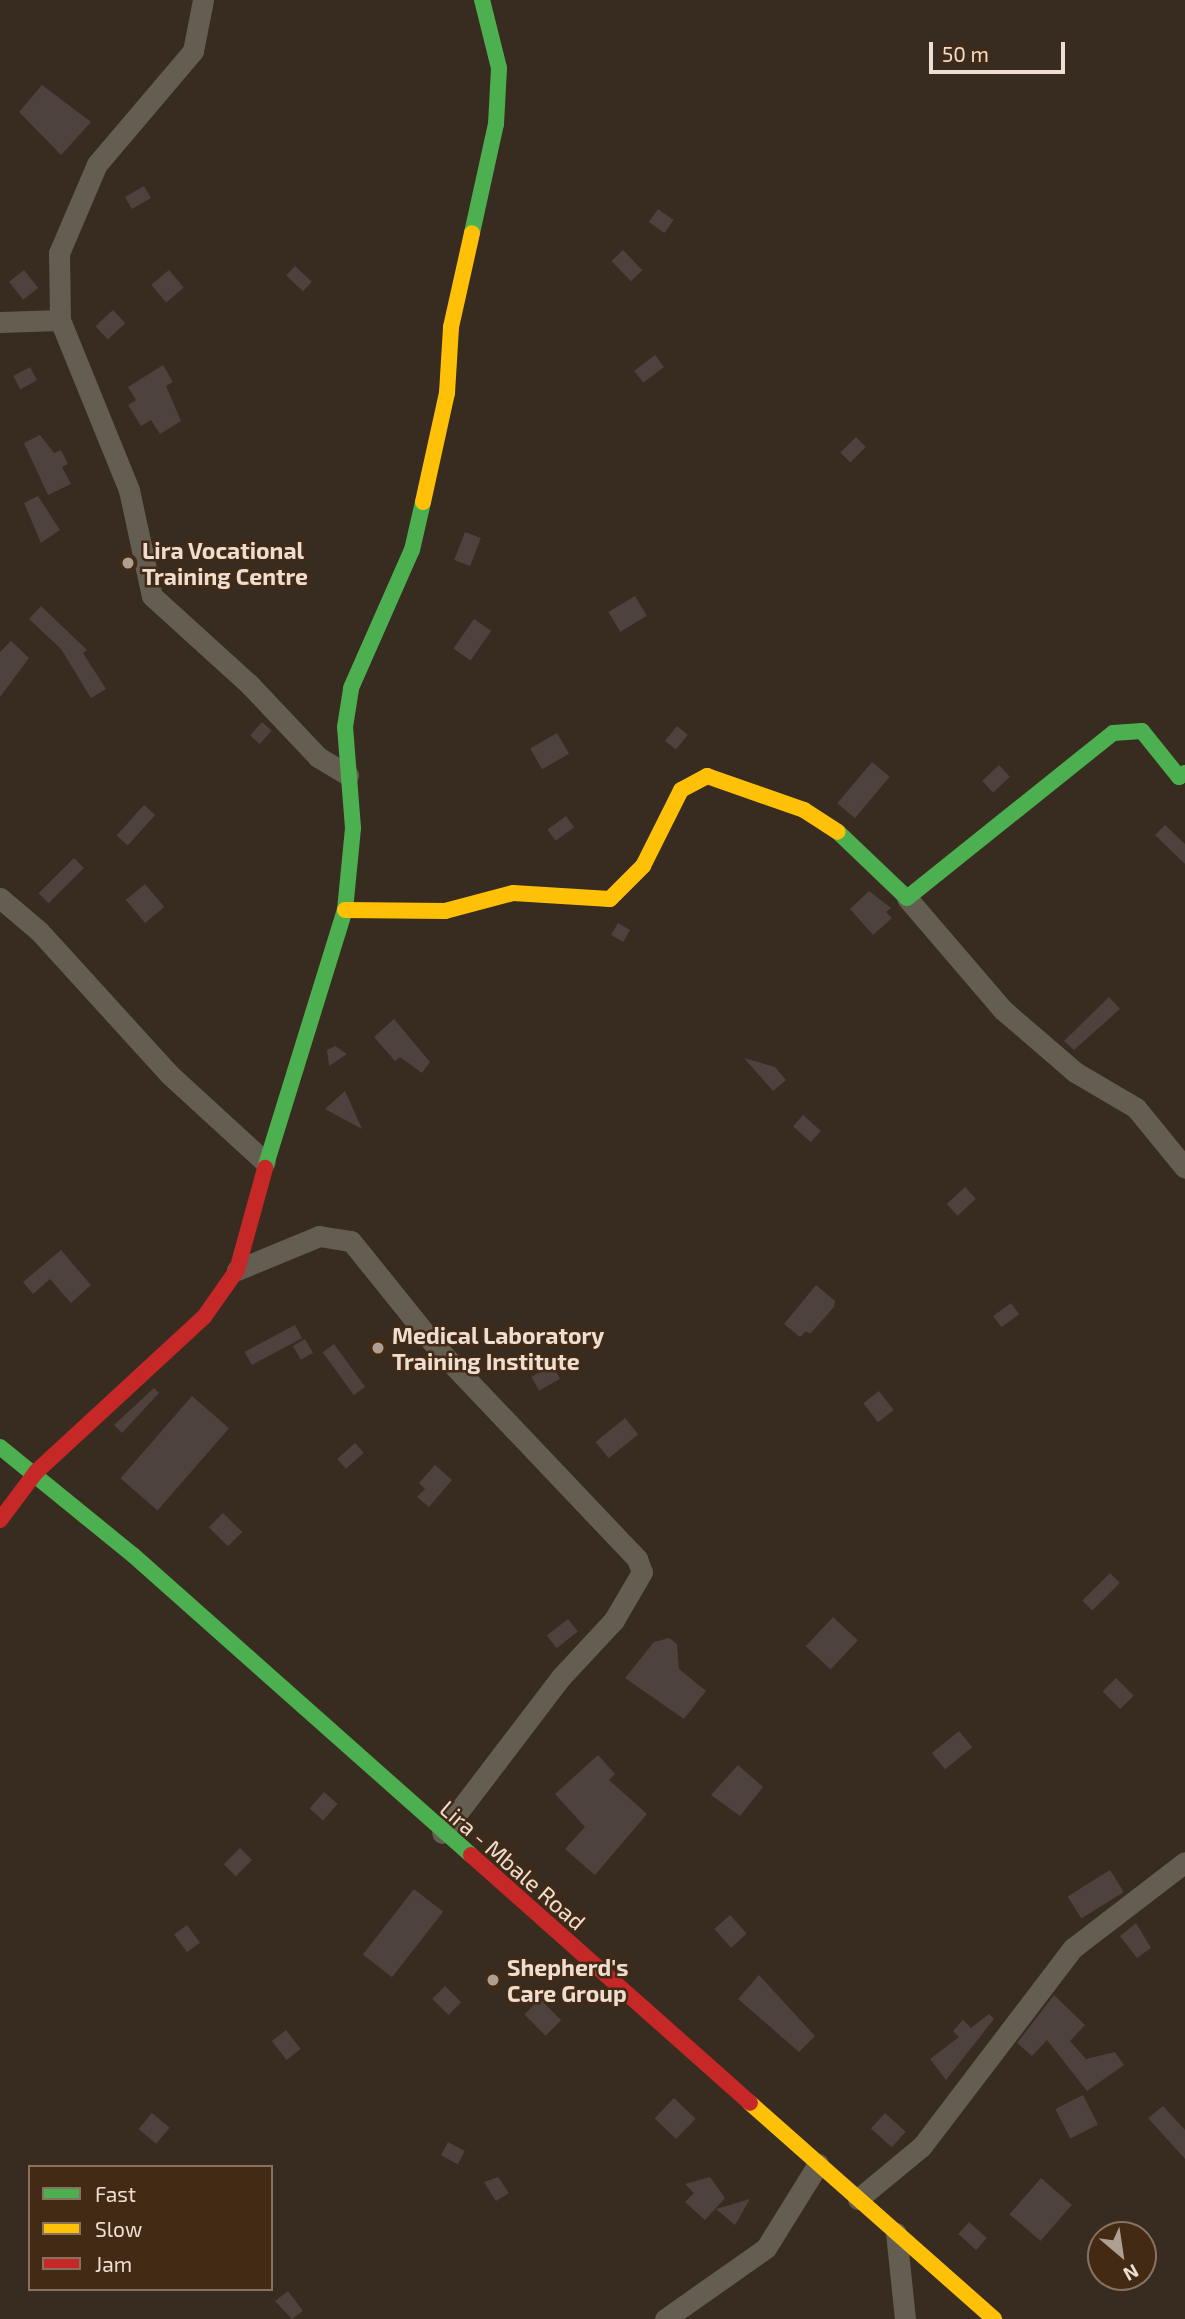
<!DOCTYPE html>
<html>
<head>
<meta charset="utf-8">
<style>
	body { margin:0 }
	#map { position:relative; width:1185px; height:2319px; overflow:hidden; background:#382b20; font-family:"Exo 2",sans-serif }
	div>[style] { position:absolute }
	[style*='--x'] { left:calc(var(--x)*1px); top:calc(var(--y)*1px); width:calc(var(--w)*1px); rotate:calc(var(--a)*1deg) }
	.building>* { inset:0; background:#4e423f; transform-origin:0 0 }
	.street>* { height:21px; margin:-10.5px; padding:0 10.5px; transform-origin:10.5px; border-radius:10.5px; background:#635e51 }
	.fast>* { height:16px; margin:-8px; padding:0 8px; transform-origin:8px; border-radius:8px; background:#4caf50 }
	.slow>* { height:16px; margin:-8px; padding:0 8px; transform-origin:8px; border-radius:8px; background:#ffc107 }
	.jam>* { height:16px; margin:-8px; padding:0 8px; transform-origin:8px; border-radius:8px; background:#c62828 }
	.dots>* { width:19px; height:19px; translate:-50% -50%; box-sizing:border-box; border:4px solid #432a15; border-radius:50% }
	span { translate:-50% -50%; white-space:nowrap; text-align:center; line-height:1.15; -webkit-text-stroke:5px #432a15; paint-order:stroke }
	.poi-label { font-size:23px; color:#eeded1; font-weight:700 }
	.left { translate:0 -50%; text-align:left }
	.street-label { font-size:23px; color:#eeded1 }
	.legend { position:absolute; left:28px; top:2165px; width:245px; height:126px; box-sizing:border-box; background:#432a15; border:2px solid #877260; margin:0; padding:9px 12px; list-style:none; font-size:21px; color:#eeded1 }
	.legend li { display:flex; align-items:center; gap:14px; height:35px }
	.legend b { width:35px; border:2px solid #877260 }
	.north { position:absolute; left:1087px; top:2221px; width:70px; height:70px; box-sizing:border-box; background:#432a15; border:2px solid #877260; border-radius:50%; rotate:151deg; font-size:19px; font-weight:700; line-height:28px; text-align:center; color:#eeded1 }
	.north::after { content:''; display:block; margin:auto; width:24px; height:32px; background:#ae9f93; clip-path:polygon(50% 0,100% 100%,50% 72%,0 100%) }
	.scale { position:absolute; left:929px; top:42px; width:136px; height:32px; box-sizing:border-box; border:4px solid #eeded1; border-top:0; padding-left:9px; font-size:21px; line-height:24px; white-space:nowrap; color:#eeded1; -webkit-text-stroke:5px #432a15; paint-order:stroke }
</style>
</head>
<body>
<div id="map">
	<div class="building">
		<div style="clip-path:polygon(42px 85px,91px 122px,61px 155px,19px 112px)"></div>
		<div style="left:144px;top:186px;width:14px;height:22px;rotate:60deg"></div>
		<div style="left:658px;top:209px;width:19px;height:16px;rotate:35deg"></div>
		<div style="left:623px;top:250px;width:28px;height:16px;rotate:46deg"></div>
		<div style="left:295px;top:266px;width:23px;height:13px;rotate:43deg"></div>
		<div style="left:24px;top:270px;width:23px;height:19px;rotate:52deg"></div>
		<div style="left:169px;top:270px;width:23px;height:23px;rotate:50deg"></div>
		<div style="left:113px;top:310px;width:18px;height:24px;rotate:47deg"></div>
		<div style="left:655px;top:355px;width:15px;height:26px;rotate:53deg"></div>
		<div style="clip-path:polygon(163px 365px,173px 382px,166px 386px,181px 421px,160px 434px,151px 420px,141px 426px,128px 405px,136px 400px,128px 387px)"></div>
		<div style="left:30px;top:367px;width:15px;height:19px;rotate:62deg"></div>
		<div style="clip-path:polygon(40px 435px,54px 453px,61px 450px,68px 464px,62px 467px,71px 484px,48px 495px,24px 443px)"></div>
		<div style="left:856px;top:437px;width:14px;height:22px;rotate:45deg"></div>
		<div style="clip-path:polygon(38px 496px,60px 530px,41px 543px,24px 503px)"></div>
		<div style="left:465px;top:532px;width:17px;height:30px;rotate:21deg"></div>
		<div style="left:635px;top:596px;width:23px;height:31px;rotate:59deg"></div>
		<div style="clip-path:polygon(41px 606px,87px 650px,83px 653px,106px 689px,91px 698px,61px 649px,29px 619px)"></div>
		<div style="left:474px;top:619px;width:21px;height:36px;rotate:35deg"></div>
		<div style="clip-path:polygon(11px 641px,29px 658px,0 697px,0 652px)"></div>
		<div style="left:262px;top:722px;width:13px;height:18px;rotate:42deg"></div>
		<div style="left:677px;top:726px;width:14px;height:19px;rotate:39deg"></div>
		<div style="left:557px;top:733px;width:24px;height:31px;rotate:60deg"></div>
		<div style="left:872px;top:762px;width:23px;height:54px;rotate:40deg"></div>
		<div style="left:999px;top:765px;width:16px;height:23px;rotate:47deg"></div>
		<div style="left:144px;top:805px;width:15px;height:41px;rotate:42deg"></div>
		<div style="left:566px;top:816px;width:14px;height:23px;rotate:54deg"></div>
		<div style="clip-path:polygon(1165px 825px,1185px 844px,1185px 864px,1155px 835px)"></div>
		<div style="left:74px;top:858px;width:14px;height:50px;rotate:45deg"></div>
		<div style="left:145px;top:884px;width:30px;height:25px;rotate:50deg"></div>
		<div style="clip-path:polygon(869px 891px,891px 908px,886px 912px,892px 918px,873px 935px,850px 909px)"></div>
		<div style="left:618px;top:923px;width:14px;height:14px;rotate:30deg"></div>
		<div style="clip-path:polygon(1109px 997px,1120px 1009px,1074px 1050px,1064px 1041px)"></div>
		<div style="clip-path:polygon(394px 1019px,430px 1062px,422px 1073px,400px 1057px,395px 1061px,374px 1037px)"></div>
		<div style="clip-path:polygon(335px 1046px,347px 1054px,329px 1066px,327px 1050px)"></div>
		<div style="clip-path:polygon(744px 1058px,775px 1067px,786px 1080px,773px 1091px)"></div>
		<div style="clip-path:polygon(345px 1091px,362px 1129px,325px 1109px)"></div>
		<div style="left:803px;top:1115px;width:24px;height:15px;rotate:42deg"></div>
		<div style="left:965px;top:1187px;width:16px;height:25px;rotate:47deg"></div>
		<div style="clip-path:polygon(61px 1250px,91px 1285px,71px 1303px,50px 1279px,33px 1294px,23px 1282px)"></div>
		<div style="clip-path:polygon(816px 1285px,835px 1301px,834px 1307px,810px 1334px,806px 1331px,800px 1337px,784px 1324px)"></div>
		<div style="left:1011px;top:1303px;width:14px;height:22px;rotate:54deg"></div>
		<div style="left:295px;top:1325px;width:15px;height:57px;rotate:62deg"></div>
		<div style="left:305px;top:1339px;width:16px;height:14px;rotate:60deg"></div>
		<div style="left:334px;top:1344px;width:53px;height:14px;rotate:54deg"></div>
		<div style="left:552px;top:1365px;width:16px;height:24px;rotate:60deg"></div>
		<div style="clip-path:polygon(154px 1388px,159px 1393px,122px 1433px,114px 1425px)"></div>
		<div style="left:879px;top:1391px;width:24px;height:20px;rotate:52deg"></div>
		<div style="left:192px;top:1396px;width:49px;height:109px;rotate:41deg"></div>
		<div style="left:625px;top:1418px;width:21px;height:38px;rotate:51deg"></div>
		<div style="left:355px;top:1443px;width:13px;height:24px;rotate:48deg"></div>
		<div style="clip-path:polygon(435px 1465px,452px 1480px,429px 1507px,417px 1497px,425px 1489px,419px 1483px)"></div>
		<div style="left:223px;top:1513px;width:27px;height:20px;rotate:45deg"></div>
		<div style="left:1110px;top:1573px;width:14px;height:39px;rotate:45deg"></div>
		<div style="left:833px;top:1617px;width:34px;height:40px;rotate:43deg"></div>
		<div style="left:568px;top:1619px;width:16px;height:27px;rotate:52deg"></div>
		<div style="clip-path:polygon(669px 1638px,677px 1644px,679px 1669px,706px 1691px,684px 1719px,625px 1678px,654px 1642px)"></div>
		<div style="left:1116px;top:1678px;width:25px;height:19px;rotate:45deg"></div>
		<div style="left:959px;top:1731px;width:21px;height:35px;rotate:51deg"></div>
		<div style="clip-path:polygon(598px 1755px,615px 1774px,609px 1780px,647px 1814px,595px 1875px,565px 1849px,585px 1827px,555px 1794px)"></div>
		<div style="clip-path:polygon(738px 1765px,763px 1787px,740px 1816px,711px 1795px)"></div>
		<div style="left:324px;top:1792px;width:18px;height:22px;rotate:41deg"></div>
		<div style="left:240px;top:1848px;width:17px;height:23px;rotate:45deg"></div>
		<div style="left:1110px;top:1870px;width:26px;height:50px;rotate:58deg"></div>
		<div style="left:414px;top:1889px;width:37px;height:83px;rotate:38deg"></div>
		<div style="left:730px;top:1915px;width:25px;height:21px;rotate:48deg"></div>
		<div style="clip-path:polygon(1136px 1923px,1151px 1948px,1137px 1958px,1120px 1936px)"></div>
		<div style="left:187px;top:1925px;width:22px;height:16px;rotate:54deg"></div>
		<div style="clip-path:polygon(759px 1975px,815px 2036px,799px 2052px,738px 1999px)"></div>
		<div style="left:445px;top:1986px;width:23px;height:18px;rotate:45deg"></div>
		<div style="clip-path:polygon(1054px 1995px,1085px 2025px,1070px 2041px,1086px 2059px,1115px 2052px,1124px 2065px,1087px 2091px,1047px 2040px,1032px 2056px,1017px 2043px)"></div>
		<div style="left:540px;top:1999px;width:30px;height:22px;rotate:45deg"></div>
		<div style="clip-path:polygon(989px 2014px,994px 2019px,946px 2080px,930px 2059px,959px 2037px,953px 2031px,963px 2020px,971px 2028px)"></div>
		<div style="left:286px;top:2030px;width:24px;height:18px;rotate:52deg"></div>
		<div style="left:1083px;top:2095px;width:33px;height:31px;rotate:63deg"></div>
		<div style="left:674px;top:2098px;width:30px;height:28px;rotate:44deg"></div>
		<div style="clip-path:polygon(1163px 2106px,1185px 2130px,1185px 2159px,1148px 2118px)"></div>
		<div style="left:152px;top:2113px;width:23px;height:21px;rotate:40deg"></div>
		<div style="left:885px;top:2113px;width:28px;height:21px;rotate:42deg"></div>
		<div style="left:448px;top:2142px;width:19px;height:15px;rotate:28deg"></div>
		<div style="clip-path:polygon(498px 2177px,509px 2193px,496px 2201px,484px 2182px)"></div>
		<div style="clip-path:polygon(710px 2177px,725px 2198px,705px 2220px,685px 2202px,694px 2193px,685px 2184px)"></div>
		<div style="left:1041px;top:2178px;width:41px;height:48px;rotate:41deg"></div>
		<div style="clip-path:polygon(750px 2199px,735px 2225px,716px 2209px)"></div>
		<div style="left:969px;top:2222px;width:24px;height:16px;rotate:42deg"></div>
		<div style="clip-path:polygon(288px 2291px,303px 2311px,292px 2319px,275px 2301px)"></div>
	</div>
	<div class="street">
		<div style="--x:203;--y:0;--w:52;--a:101.1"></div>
		<div style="--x:193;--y:51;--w:148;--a:130.3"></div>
		<div style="--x:97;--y:164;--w:97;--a:113.1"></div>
		<div style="--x:59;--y:253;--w:67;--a:89.1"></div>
		<div style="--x:60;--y:320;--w:183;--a:67.9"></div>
		<div style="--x:129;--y:490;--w:108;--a:77.8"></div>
		<div style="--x:152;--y:596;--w:132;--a:42.2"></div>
		<div style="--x:250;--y:685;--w:99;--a:46.6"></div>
		<div style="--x:318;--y:757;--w:35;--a:31"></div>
		<div style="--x:0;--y:322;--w:60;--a:-1.9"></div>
		<div style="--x:0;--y:898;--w:51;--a:40.2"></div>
		<div style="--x:39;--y:931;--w:193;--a:47.7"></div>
		<div style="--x:169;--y:1074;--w:130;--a:42.5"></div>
		<div style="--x:907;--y:898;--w:148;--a:49.4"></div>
		<div style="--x:1003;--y:1010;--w:95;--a:40.7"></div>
		<div style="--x:1075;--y:1072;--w:71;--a:30.5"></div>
		<div style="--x:1136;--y:1108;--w:77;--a:50.8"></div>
		<div style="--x:237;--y:1270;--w:89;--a:-22.5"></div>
		<div style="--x:319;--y:1236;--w:32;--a:9"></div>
		<div style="--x:351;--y:1241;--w:137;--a:51.2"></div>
		<div style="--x:437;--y:1348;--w:291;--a:46.5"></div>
		<div style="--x:637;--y:1559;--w:14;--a:69"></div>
		<div style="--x:642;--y:1572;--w:56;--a:120.3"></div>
		<div style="--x:614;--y:1620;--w:78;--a:132.9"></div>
		<div style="--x:561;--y:1677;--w:196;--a:127.3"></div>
		<div style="--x:858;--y:2199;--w:83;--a:-39.6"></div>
		<div style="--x:922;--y:2146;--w:249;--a:-52.7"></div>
		<div style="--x:1073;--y:1948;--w:141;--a:-37.5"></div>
		<div style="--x:896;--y:2233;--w:86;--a:84"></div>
		<div style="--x:665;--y:2319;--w:123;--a:-35.1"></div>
		<div style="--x:766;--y:2248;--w:99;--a:-58.2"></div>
	</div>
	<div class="fast">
		<div style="--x:472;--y:233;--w:112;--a:-77.6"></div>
		<div style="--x:496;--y:124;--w:56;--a:-86.9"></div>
		<div style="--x:499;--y:68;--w:70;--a:-104"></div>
		<div style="--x:838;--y:832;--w:95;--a:43.7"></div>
		<div style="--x:907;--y:898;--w:264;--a:-38.7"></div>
		<div style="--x:1113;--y:733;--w:29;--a:-4"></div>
		<div style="--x:1142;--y:731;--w:59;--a:51.2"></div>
		<div style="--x:1179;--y:777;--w:7;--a:-34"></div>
		<div style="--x:265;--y:1168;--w:270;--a:-72.8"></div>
		<div style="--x:345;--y:910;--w:82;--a:-84.4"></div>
		<div style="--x:353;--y:828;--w:101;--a:-94.5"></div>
		<div style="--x:345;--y:727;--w:39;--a:-81"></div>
		<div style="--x:351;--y:688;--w:151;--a:-66.2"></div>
		<div style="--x:412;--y:550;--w:49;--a:-77.1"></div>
		<div style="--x:0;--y:1447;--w:171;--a:39.1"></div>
		<div style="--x:133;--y:1555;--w:452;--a:41.6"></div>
	</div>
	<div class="slow">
		<div style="--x:423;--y:502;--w:112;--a:-77.6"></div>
		<div style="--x:447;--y:393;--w:66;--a:-86.5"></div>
		<div style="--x:451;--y:327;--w:96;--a:-77.4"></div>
		<div style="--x:345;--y:910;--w:100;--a:0.6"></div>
		<div style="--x:445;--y:911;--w:70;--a:-14.8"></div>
		<div style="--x:513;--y:893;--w:97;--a:3.5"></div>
		<div style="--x:610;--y:899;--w:47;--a:-45"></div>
		<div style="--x:643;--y:866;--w:85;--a:-63.4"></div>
		<div style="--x:681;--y:790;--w:30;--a:-28"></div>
		<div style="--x:707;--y:776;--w:103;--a:19.3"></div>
		<div style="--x:804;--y:810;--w:40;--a:32.9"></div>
		<div style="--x:750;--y:2103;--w:326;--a:41.5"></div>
	</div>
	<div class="jam">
		<div style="--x:0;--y:1520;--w:60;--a:-53.1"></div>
		<div style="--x:36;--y:1472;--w:229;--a:-42.7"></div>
		<div style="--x:204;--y:1317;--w:57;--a:-54.9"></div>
		<div style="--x:237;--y:1270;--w:106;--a:-74.6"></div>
		<div style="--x:471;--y:1855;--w:373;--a:41.6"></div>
	</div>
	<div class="dots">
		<div style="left:128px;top:563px;background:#ae9f93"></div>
		<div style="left:378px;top:1348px;background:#ae9f93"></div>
		<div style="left:493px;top:1980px;background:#ae9f93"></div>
	</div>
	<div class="poi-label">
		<span class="left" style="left:142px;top:563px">Lira Vocational<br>Training Centre</span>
		<span class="left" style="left:392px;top:1348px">Medical Laboratory<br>Training Institute</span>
		<span class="left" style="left:507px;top:1980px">Shepherd's<br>Care Group</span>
	</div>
	<div class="street-label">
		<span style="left:513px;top:1865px;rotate:41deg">Lira - Mbale Road</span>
	</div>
	<ul class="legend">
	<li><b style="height:9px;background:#4caf50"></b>Fast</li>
	<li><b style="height:9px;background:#ffc107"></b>Slow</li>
	<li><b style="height:9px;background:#c62828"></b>Jam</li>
	</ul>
	<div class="north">N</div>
	<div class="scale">50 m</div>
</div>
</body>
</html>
